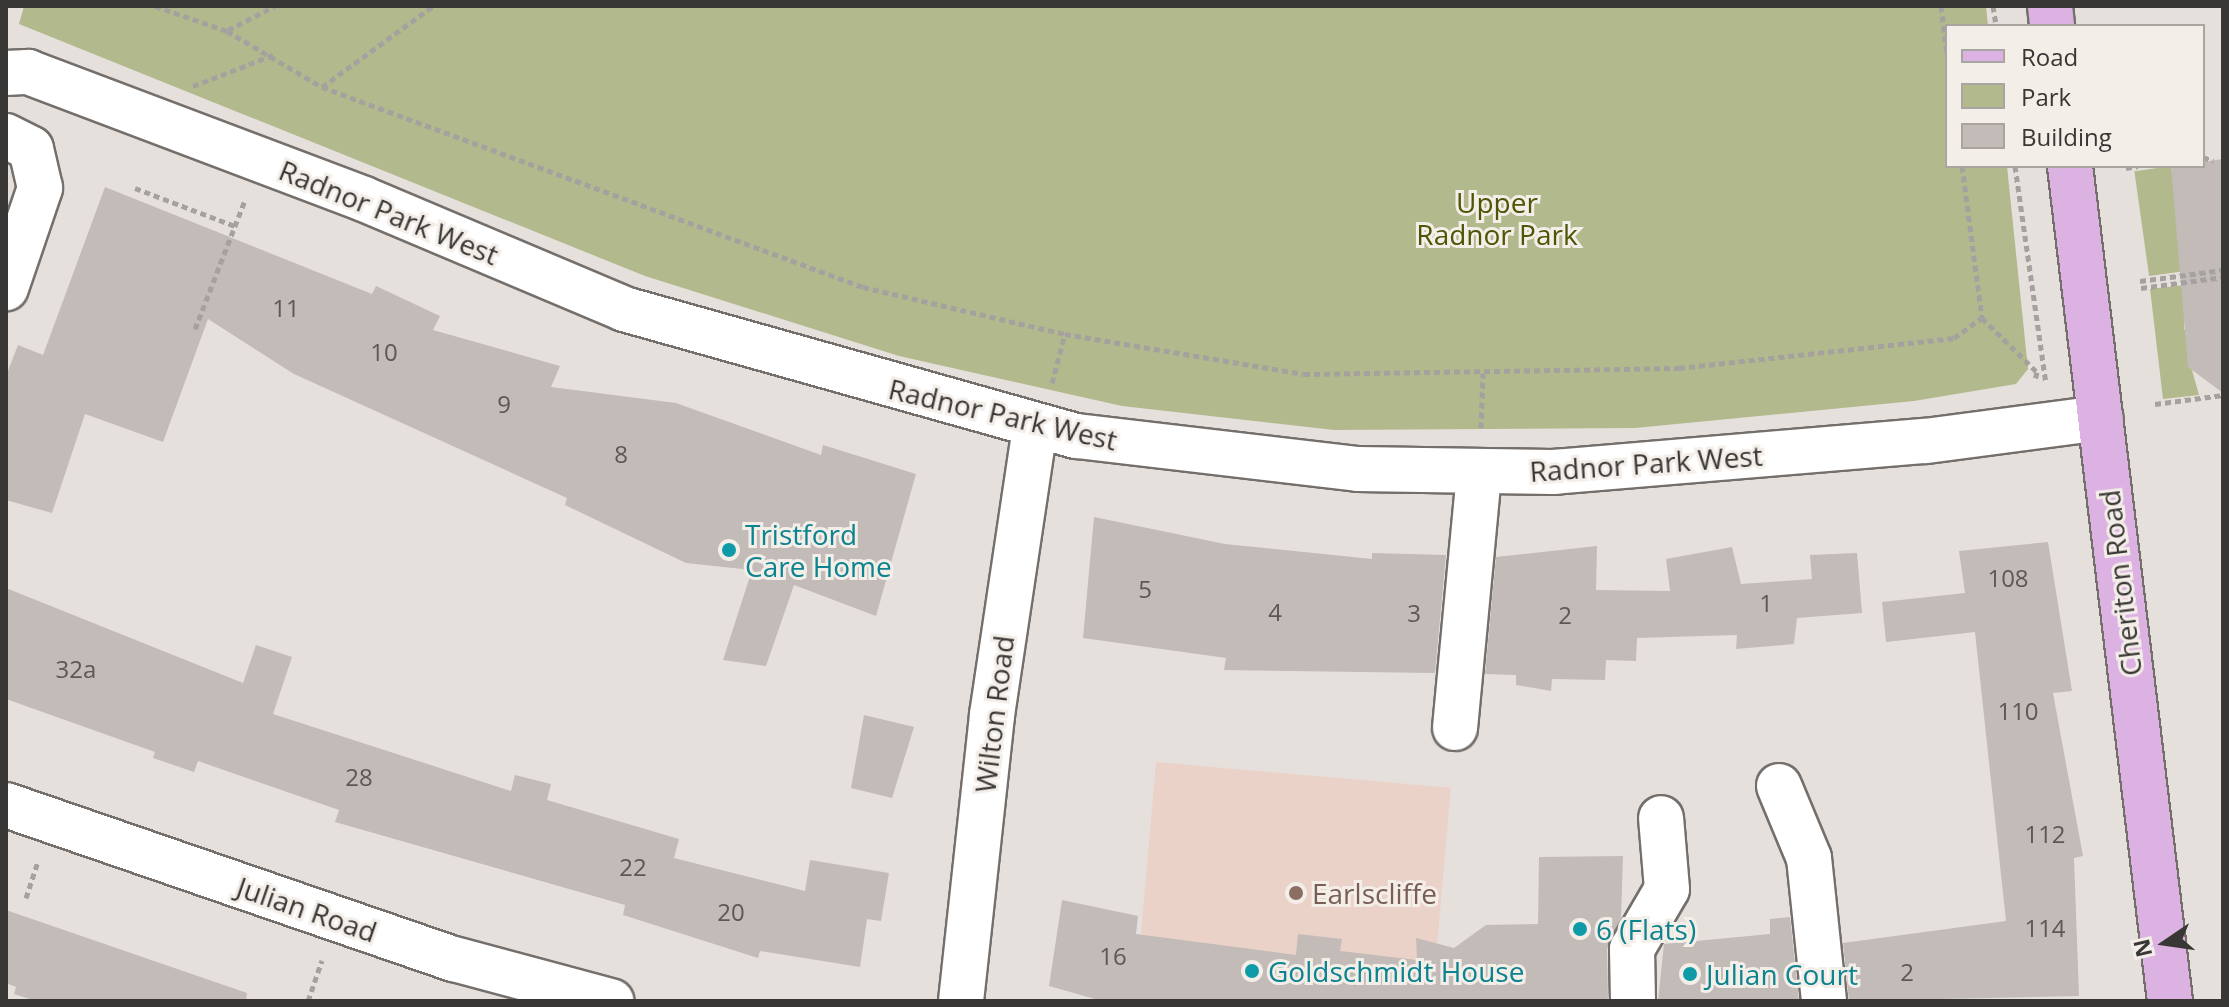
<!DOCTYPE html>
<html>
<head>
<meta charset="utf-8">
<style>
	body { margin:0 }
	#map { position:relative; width:2229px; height:1007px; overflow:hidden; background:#e6e0dc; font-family:"Open Sans",sans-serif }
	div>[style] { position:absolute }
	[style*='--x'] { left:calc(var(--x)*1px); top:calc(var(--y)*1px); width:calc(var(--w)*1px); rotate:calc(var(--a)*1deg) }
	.education>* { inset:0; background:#ead2c9; transform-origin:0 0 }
	.green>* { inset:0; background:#b2ba8d; transform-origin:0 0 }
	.building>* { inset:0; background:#c2bbb8 }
	.path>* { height:5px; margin-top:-2.5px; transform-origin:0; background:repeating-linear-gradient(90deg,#a5a19e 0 6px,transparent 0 10px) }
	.roads { filter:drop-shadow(2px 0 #746f6b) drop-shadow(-2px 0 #746f6b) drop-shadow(0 2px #746f6b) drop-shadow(0 -2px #746f6b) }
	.minor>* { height:44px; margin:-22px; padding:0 22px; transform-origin:22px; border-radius:22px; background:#fff }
	.major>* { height:44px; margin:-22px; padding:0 22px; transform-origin:22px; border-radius:22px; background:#dcb2e2 }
	.dots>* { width:22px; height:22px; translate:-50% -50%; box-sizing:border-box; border:4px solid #f4eee9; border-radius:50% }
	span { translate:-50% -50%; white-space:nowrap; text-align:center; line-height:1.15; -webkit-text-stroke:6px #f4eee9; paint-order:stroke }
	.number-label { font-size:24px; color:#5b5856 }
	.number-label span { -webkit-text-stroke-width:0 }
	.park-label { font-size:28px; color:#4e5606 }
	.street-label { font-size:28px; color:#393735 }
	.culture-label { font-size:28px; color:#0d838f }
	.left { translate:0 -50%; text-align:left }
	.education-label { font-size:28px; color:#785e54 }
	.frame { position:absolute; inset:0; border:8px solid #393735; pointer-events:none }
	.legend { position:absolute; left:1945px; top:24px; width:260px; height:144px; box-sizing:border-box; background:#f4eee9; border:2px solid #a9a5a1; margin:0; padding:10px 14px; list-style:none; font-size:24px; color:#393735 }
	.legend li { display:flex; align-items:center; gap:16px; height:40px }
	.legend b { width:40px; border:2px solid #a9a5a1 }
	.north { position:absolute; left:2125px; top:903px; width:80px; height:80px; -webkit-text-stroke:6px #f4eee9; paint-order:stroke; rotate:257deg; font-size:22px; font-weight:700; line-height:32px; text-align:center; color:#393735 }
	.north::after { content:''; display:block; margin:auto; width:28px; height:36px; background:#393735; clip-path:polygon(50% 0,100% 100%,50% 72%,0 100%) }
</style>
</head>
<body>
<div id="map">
	<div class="education">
		<div style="left:1156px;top:762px;width:296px;height:240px;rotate:5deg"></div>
	</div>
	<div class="green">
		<div style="clip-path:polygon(24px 6px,1986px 6px,1988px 26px,1947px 26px,1947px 166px,2007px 166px,2028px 369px,2016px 384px,1914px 401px,1635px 428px,1334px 430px,1122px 406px,899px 356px,645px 276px,19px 24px)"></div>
		<div style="left:2171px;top:166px;width:106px;height:37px;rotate:82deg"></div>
		<div style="clip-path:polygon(2185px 285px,2184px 329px,2192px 335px,2187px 352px,2199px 395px,2163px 399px,2150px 289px)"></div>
	</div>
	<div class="building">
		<div style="clip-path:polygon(2223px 159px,2223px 393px,2188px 367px,2171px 166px)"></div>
		<div style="clip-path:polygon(105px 187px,372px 294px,376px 286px,440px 316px,433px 330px,560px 366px,551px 387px,676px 403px,821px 455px,823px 445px,916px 474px,876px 616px,794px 585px,766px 666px,723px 660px,752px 570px,686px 563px,565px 505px,567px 498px,294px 374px,208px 319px,163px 442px,85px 414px,52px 513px,6px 500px,6px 376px,18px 345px,43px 355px)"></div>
		<div style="clip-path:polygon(1094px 517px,1225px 544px,1372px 559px,1372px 553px,1446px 555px,1435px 673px,1224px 670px,1226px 658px,1083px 638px)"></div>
		<div style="clip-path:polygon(2048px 542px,2072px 691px,2053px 693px,2083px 856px,2074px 858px,2079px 996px,1849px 1001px,1843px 943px,2006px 921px,1975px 632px,1886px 642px,1882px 602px,1965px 593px,1959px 551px)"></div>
		<div style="clip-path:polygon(1597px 546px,1596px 590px,1670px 591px,1666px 559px,1732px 547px,1741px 584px,1812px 579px,1810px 555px,1857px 553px,1862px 613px,1797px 618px,1794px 644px,1736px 649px,1737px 635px,1637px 638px,1636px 661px,1606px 660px,1605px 680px,1552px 679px,1551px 691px,1516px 685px,1516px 675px,1485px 674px,1496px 557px)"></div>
		<div style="clip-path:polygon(6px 588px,243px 683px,256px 645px,292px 657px,273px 714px,511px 791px,515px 775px,551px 784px,547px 800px,679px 839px,674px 858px,805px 891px,810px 860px,889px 873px,881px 921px,867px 919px,860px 967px,760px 951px,758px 958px,623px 915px,625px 905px,335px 822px,339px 810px,198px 761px,194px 772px,153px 758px,155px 752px,6px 699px)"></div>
		<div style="clip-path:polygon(864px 715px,914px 727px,892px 798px,851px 788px)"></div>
		<div style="clip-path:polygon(1623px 856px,1621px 918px,1607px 949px,1608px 1001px,1102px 1001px,1049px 986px,1062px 900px,1138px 916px,1136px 934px,1296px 955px,1298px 934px,1342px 939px,1340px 951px,1417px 960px,1416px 938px,1454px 948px,1486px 925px,1538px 924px,1539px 857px)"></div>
		<div style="clip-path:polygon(6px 910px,247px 993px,246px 1001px,36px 1001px,14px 994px,16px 987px,6px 983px)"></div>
		<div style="clip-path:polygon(1790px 917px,1799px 1001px,1658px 1001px,1664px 944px,1770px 934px,1770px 919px)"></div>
	</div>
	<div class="path">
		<div style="--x:155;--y:6;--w:76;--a:19.1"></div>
		<div style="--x:227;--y:31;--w:110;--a:30.5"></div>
		<div style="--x:322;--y:87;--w:137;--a:-36.1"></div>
		<div style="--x:1941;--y:6;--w:48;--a:82.9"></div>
		<div style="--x:1993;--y:6;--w:20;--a:81"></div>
		<div style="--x:228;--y:30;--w:53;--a:-27.1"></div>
		<div style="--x:193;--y:86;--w:86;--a:-21.2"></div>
		<div style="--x:322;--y:87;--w:577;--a:20.29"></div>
		<div style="--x:863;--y:287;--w:207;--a:13.1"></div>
		<div style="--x:1065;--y:334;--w:242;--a:9.5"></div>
		<div style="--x:1304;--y:374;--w:375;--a:-0.9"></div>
		<div style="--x:1679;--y:368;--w:277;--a:-6.2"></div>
		<div style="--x:1954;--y:338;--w:34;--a:-36"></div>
		<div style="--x:2203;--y:157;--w:11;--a:22"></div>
		<div style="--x:1962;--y:166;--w:153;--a:82.5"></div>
		<div style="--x:1982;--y:318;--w:77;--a:44.5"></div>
		<div style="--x:2037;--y:372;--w:8;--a:104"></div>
		<div style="--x:2015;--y:166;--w:219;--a:81.9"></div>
		<div style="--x:2126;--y:168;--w:12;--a:-9"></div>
		<div style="--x:135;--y:188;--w:107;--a:20.8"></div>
		<div style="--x:2140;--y:281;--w:84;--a:-7.5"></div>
		<div style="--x:2141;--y:288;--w:83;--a:-7.6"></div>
		<div style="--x:195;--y:329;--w:138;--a:-68.8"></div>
		<div style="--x:1052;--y:383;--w:51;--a:-75.1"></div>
		<div style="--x:2155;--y:404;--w:69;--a:-7.5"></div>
		<div style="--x:1481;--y:428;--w:55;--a:-87.9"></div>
		<div style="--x:26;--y:898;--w:39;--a:-72"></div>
		<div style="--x:308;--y:1001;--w:43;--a:-71.1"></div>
	</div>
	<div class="roads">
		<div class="minor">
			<div style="--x:6;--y:73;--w:22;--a:-3"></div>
			<div style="--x:28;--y:72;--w:359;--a:20.7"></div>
			<div style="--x:364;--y:199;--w:282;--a:22.9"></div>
			<div style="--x:624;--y:309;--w:470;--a:15.7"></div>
			<div style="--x:1077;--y:436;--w:283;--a:6.7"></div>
			<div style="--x:1358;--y:469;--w:195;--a:0.9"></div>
			<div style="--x:1553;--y:472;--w:374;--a:-4.8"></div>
			<div style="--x:1926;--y:441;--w:176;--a:-7.5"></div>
			<div style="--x:6;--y:136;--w:28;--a:27"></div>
			<div style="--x:31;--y:149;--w:40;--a:77"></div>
			<div style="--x:40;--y:188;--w:106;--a:108.8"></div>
			<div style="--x:1455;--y:728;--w:257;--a:-84.6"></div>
			<div style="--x:1779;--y:786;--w:78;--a:67.4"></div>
			<div style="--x:1809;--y:858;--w:144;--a:84"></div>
			<div style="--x:6;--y:805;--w:474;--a:19"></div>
			<div style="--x:454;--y:959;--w:163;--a:15"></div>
			<div style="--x:961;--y:1001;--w:288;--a:-83.8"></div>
			<div style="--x:992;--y:715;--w:290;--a:-81.5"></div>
			<div style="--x:1633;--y:1001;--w:52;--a:-91.1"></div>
			<div style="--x:1632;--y:949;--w:69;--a:-59.7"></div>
			<div style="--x:1667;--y:889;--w:71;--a:-94.8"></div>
		</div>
		<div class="major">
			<div style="--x:2050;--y:6;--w:20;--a:84"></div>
			<div style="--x:2070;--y:166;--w:841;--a:83.17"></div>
		</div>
	</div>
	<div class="dots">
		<div style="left:729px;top:550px;background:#0f9aa8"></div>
		<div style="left:1296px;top:893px;background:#8d6e63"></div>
		<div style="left:1580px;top:929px;background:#0f9aa8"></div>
		<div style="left:1252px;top:971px;background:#0f9aa8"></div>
		<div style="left:1690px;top:974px;background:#0f9aa8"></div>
	</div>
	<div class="number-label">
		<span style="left:286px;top:308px">11</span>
		<span style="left:384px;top:352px">10</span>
		<span style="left:504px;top:404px">9</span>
		<span style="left:621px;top:454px">8</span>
		<span style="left:2008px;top:578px">108</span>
		<span style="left:1145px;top:589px">5</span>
		<span style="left:1766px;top:603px">1</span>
		<span style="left:1275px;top:612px">4</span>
		<span style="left:1414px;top:613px">3</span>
		<span style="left:1565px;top:615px">2</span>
		<span style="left:76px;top:669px">32a</span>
		<span style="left:2018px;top:711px">110</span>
		<span style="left:359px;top:777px">28</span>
		<span style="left:2045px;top:834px">112</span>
		<span style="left:633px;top:867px">22</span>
		<span style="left:731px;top:912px">20</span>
		<span style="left:2045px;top:928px">114</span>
		<span style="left:1113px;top:956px">16</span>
		<span style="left:1907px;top:972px">2</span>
	</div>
	<div class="park-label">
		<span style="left:1497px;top:218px">Upper<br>Radnor Park</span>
	</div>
	<div class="street-label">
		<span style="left:389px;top:212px;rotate:22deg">Radnor Park West</span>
		<span style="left:1003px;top:414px;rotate:13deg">Radnor Park West</span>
		<span style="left:1646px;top:463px;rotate:-4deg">Radnor Park West</span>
		<span style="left:2120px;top:583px;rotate:-97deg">Cheriton Road</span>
		<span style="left:994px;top:714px;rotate:-83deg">Wilton Road</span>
		<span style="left:307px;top:909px;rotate:19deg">Julian Road</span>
	</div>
	<div class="culture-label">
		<span class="left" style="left:745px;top:550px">Tristford<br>Care Home</span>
		<span class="left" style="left:1596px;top:929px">6 (Flats)</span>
		<span class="left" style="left:1268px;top:971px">Goldschmidt House</span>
		<span class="left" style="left:1706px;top:974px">Julian Court</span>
	</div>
	<div class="education-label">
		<span class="left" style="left:1312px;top:893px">Earlscliffe</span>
	</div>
	<div class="frame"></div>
	<ul class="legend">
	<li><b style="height:10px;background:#dcb2e2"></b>Road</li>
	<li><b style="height:22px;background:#b2ba8d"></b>Park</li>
	<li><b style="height:22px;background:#c2bbb8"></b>Building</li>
	</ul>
	<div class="north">N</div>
</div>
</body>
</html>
